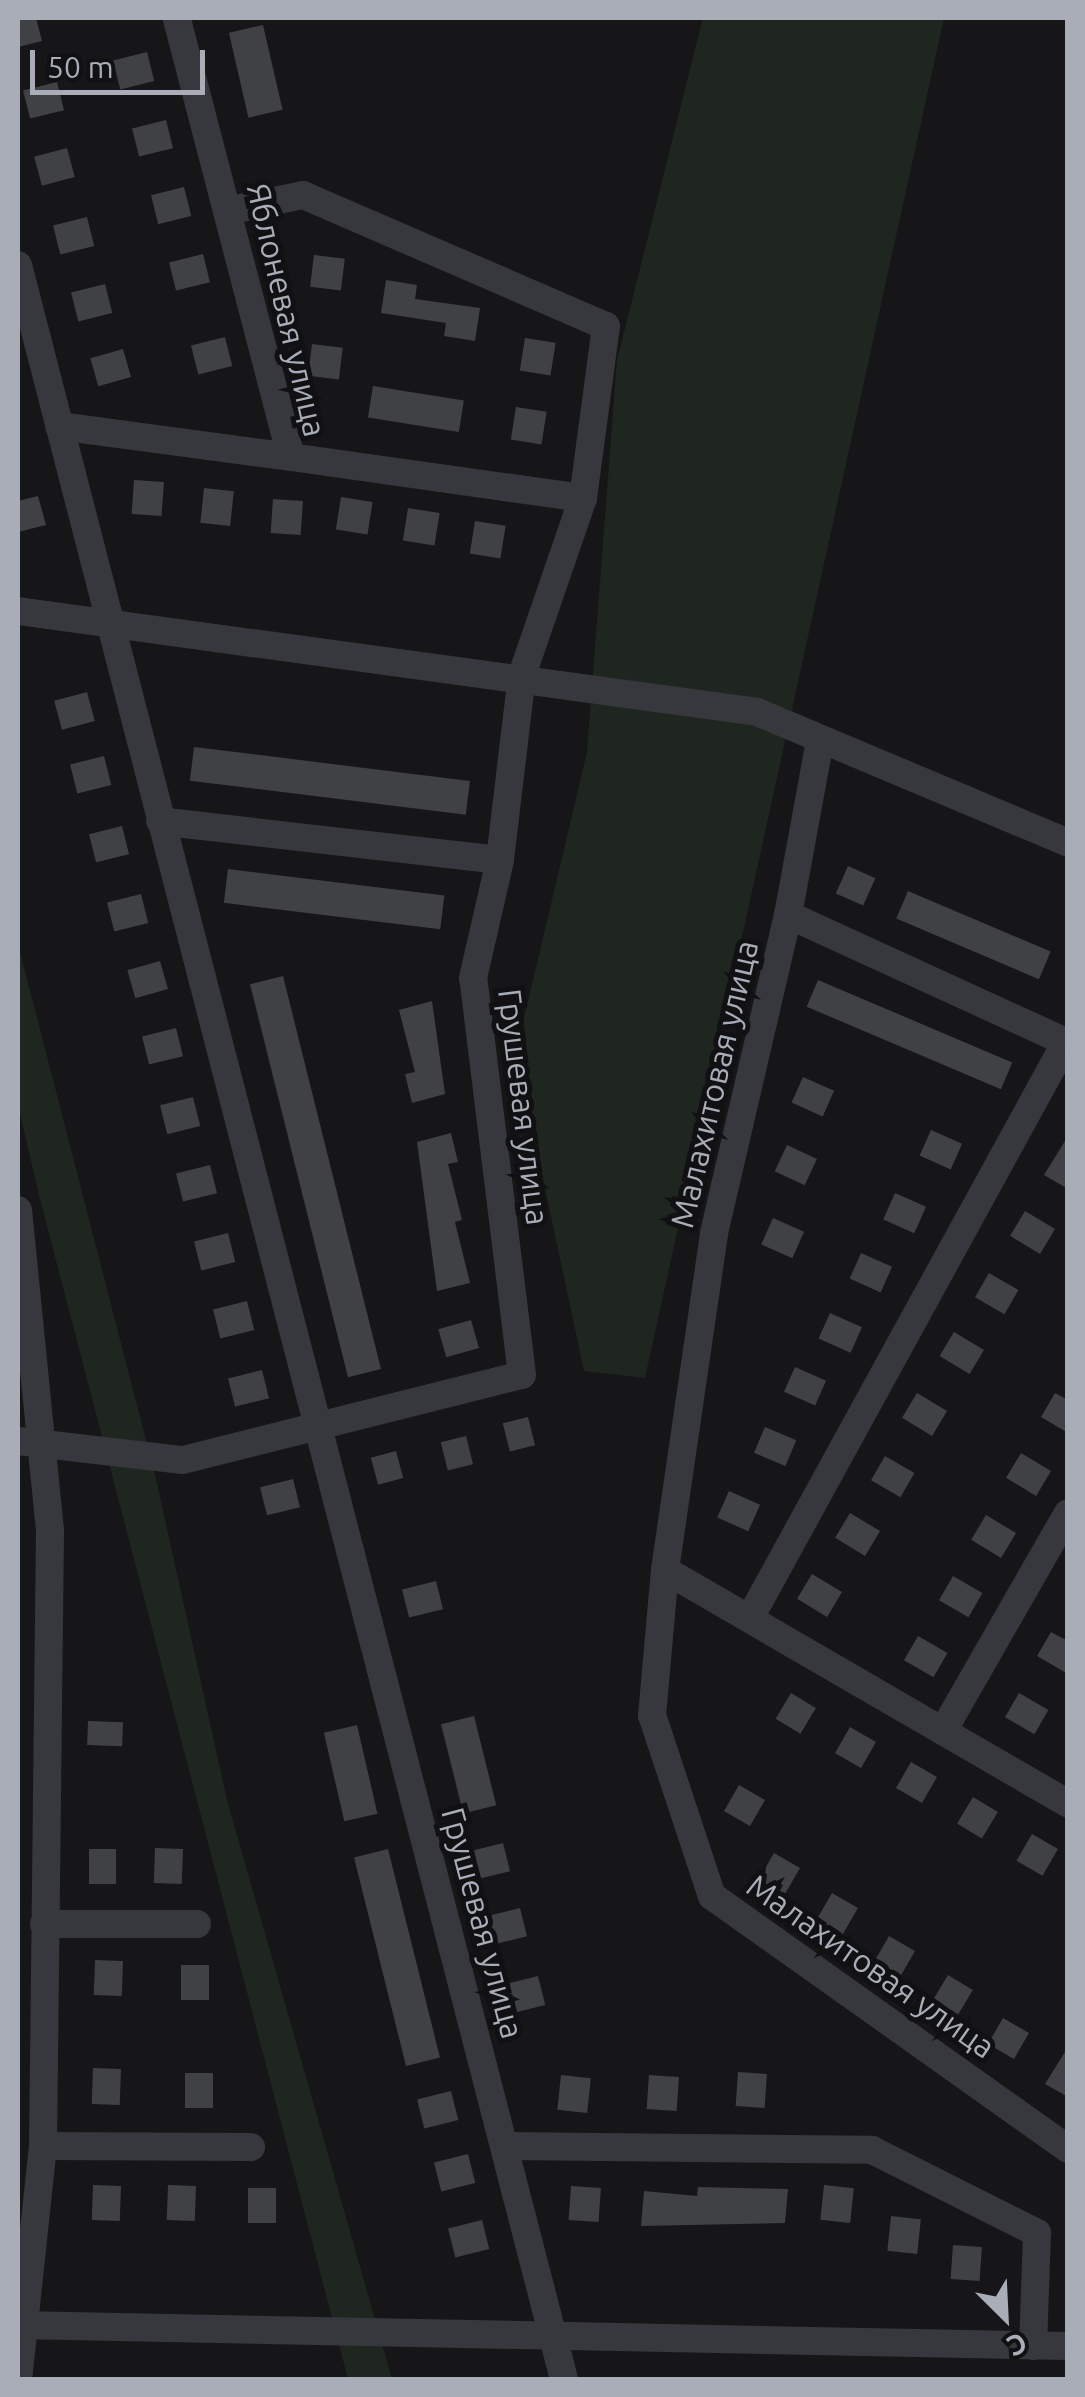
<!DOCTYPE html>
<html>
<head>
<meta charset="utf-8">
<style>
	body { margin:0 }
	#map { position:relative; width:1085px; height:2397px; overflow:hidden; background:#161618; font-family:Ubuntu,sans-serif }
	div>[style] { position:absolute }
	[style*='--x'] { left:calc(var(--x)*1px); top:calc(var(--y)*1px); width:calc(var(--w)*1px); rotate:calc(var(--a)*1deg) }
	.green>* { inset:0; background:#1e261f }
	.building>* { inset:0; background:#404145; transform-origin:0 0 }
	.minor>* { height:28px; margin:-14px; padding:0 14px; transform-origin:14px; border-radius:14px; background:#37383d }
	span { translate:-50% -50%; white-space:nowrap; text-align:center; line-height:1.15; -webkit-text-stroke:10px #111113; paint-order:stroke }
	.street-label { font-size:32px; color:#a8adb8 }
	.frame { position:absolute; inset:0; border:20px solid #a8adb8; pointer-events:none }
	.north { position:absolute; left:955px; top:2267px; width:100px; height:100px; -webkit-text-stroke:8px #111113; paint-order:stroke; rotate:156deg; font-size:28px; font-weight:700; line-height:40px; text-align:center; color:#a8adb8 }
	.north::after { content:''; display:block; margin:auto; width:35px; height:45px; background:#a8adb8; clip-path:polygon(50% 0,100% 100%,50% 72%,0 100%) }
	.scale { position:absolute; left:30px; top:50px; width:175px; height:45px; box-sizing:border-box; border:5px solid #a8adb8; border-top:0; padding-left:12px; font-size:30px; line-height:35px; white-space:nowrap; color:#a8adb8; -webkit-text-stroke:8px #111113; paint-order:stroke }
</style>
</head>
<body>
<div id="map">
	<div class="green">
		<div style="clip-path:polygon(703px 18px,944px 18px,645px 1378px,584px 1371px,516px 1052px,587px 752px,617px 360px)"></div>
		<div style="clip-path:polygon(18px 944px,156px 1479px,227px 1800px,392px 2379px,348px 2379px,40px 1199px,18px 1105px)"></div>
	</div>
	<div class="building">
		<div style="clip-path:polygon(18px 18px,36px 18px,42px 41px,18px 47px)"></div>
		<div style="left:263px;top:25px;width:87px;height:35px;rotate:77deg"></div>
		<div style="left:147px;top:52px;width:30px;height:35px;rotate:76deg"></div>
		<div style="left:57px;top:82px;width:29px;height:35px;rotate:76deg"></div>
		<div style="left:166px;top:120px;width:29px;height:35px;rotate:76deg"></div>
		<div style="left:67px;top:148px;width:30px;height:34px;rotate:75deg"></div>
		<div style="left:184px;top:187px;width:30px;height:34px;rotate:76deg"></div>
		<div style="left:87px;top:217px;width:30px;height:35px;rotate:76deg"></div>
		<div style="left:203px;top:254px;width:29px;height:35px;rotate:76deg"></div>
		<div style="left:314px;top:255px;width:31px;height:32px;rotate:7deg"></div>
		<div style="clip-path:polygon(386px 280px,417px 285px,415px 299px,480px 308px,475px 341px,444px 336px,446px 323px,381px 313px)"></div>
		<div style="left:105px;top:284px;width:30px;height:35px;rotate:76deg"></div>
		<div style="left:225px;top:337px;width:30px;height:35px;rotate:76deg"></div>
		<div style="left:525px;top:338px;width:31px;height:33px;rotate:9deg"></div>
		<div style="left:312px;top:344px;width:31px;height:32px;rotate:7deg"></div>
		<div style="left:123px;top:349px;width:29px;height:34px;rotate:74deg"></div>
		<div style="left:373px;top:386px;width:92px;height:32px;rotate:9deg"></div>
		<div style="left:516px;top:407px;width:31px;height:33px;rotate:9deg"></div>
		<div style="left:134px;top:480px;width:30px;height:34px;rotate:4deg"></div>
		<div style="left:204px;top:488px;width:30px;height:35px;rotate:6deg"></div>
		<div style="clip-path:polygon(38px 496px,46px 525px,18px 532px,18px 501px)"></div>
		<div style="left:341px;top:497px;width:32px;height:33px;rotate:9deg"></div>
		<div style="left:273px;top:499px;width:30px;height:34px;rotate:4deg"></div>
		<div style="left:408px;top:508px;width:32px;height:33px;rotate:9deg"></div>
		<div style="left:475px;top:521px;width:31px;height:33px;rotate:9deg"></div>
		<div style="left:87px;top:692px;width:30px;height:34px;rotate:75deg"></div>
		<div style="left:194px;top:747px;width:278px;height:34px;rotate:7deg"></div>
		<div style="left:104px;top:756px;width:30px;height:35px;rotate:76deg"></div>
		<div style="left:122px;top:826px;width:29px;height:34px;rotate:76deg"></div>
		<div style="left:848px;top:866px;width:30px;height:30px;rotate:24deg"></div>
		<div style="left:228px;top:869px;width:218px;height:34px;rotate:7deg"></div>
		<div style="left:908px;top:891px;width:155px;height:30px;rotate:23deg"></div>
		<div style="left:141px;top:894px;width:30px;height:35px;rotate:76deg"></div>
		<div style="left:160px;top:961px;width:29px;height:34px;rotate:74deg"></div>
		<div style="left:283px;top:976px;width:405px;height:34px;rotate:76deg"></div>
		<div style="left:818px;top:980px;width:211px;height:29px;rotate:23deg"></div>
		<div style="clip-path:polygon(432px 1001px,445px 1094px,412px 1103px,405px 1074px,415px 1072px,399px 1010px)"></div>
		<div style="left:176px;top:1028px;width:29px;height:35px;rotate:76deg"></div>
		<div style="left:803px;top:1077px;width:34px;height:28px;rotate:24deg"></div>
		<div style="left:193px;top:1097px;width:30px;height:34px;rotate:76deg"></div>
		<div style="left:931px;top:1130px;width:34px;height:28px;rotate:24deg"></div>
		<div style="clip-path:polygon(451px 1133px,458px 1162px,448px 1164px,462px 1220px,455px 1222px,470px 1283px,437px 1291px,417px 1142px)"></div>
		<div style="clip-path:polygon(1068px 1136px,1068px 1189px,1044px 1175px)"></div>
		<div style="left:787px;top:1145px;width:33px;height:29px;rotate:25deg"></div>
		<div style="left:210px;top:1165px;width:29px;height:35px;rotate:76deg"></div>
		<div style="left:895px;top:1193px;width:34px;height:29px;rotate:24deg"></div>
		<div style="left:1025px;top:1211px;width:35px;height:29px;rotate:31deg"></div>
		<div style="left:773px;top:1218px;width:34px;height:29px;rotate:24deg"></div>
		<div style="left:228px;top:1233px;width:30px;height:35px;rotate:76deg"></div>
		<div style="left:861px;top:1253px;width:34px;height:28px;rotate:24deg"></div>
		<div style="left:989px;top:1273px;width:34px;height:28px;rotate:30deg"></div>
		<div style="left:247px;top:1301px;width:30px;height:35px;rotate:76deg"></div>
		<div style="left:830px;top:1313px;width:35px;height:28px;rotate:24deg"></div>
		<div style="left:471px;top:1320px;width:29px;height:34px;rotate:74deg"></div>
		<div style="left:954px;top:1332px;width:35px;height:28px;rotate:31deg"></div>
		<div style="left:795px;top:1367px;width:34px;height:27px;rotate:24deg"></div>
		<div style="left:262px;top:1370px;width:29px;height:35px;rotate:76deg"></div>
		<div style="left:917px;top:1393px;width:35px;height:29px;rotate:31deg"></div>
		<div style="clip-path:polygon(1055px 1393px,1068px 1400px,1068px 1433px,1041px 1417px)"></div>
		<div style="left:528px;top:1417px;width:29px;height:26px;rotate:76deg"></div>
		<div style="left:765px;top:1427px;width:34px;height:28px;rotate:23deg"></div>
		<div style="left:466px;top:1436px;width:29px;height:26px;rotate:76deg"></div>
		<div style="left:396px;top:1451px;width:28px;height:26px;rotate:75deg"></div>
		<div style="left:1021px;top:1453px;width:35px;height:29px;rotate:31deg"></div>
		<div style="left:885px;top:1456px;width:34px;height:28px;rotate:30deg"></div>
		<div style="left:293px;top:1479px;width:29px;height:34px;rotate:76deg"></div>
		<div style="left:729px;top:1491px;width:34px;height:29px;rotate:24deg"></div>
		<div style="left:850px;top:1513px;width:35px;height:29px;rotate:31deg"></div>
		<div style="left:986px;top:1515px;width:35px;height:29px;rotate:31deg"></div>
		<div style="left:812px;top:1574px;width:35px;height:29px;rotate:31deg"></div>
		<div style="left:953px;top:1576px;width:34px;height:28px;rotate:30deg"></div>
		<div style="left:436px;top:1581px;width:29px;height:35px;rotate:76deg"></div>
		<div style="clip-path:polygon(1051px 1632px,1068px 1641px,1068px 1674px,1037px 1656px)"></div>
		<div style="left:918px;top:1636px;width:34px;height:28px;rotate:30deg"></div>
		<div style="left:791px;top:1693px;width:29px;height:30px;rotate:31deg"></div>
		<div style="left:1019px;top:1693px;width:34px;height:28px;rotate:30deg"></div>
		<div style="left:474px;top:1716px;width:92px;height:34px;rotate:76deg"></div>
		<div style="left:88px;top:1721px;width:35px;height:24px;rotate:2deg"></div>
		<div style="left:357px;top:1725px;width:91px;height:34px;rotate:77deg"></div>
		<div style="left:850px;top:1727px;width:30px;height:30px;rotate:30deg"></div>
		<div style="left:911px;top:1762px;width:30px;height:30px;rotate:30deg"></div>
		<div style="left:739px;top:1785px;width:30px;height:30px;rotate:30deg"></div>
		<div style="left:973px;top:1797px;width:29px;height:31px;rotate:31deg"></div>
		<div style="left:1032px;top:1834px;width:30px;height:31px;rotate:30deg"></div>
		<div style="left:503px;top:1843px;width:29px;height:35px;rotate:76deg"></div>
		<div style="left:155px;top:1848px;width:28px;height:35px;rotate:2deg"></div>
		<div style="left:89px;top:1849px;width:27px;height:35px"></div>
		<div style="left:388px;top:1849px;width:215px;height:35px;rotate:76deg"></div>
		<div style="left:774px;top:1853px;width:30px;height:31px;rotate:30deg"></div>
		<div style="left:832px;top:1893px;width:30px;height:31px;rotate:30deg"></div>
		<div style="left:520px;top:1908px;width:29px;height:35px;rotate:76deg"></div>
		<div style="left:889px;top:1936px;width:30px;height:30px;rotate:30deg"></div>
		<div style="left:95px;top:1960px;width:28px;height:35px;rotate:2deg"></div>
		<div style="left:181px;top:1965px;width:28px;height:35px"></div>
		<div style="left:948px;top:1975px;width:29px;height:31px;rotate:31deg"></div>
		<div style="left:538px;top:1976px;width:30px;height:35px;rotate:76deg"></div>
		<div style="left:1003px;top:2018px;width:30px;height:30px;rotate:30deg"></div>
		<div style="clip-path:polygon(1068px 2047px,1068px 2097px,1045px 2084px)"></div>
		<div style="left:93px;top:2068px;width:28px;height:36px;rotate:2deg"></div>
		<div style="left:738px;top:2072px;width:29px;height:34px;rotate:4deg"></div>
		<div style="left:185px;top:2073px;width:28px;height:35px"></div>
		<div style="left:561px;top:2075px;width:30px;height:35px;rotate:6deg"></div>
		<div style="left:649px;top:2075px;width:30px;height:34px;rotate:4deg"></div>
		<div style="left:451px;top:2091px;width:30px;height:35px;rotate:76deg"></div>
		<div style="left:468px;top:2154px;width:30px;height:35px;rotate:76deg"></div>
		<div style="left:93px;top:2185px;width:28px;height:35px;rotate:2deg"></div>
		<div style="left:168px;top:2185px;width:28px;height:35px;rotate:2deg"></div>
		<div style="left:824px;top:2185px;width:30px;height:35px;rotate:6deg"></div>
		<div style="left:571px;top:2186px;width:30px;height:34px;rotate:4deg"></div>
		<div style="clip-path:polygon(698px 2187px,788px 2189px,785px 2223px,641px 2226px,644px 2191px,697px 2196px)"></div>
		<div style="left:248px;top:2188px;width:28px;height:35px"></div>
		<div style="left:891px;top:2216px;width:30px;height:35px;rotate:6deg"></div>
		<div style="left:482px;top:2220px;width:30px;height:35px;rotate:76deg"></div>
		<div style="left:953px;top:2245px;width:29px;height:34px;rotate:4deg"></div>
	</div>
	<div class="minor">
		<div style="--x:227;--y:211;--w:78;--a:-11.9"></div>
		<div style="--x:303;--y:195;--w:330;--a:23.4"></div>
		<div style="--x:606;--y:326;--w:174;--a:97.6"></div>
		<div style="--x:583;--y:498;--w:187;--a:109"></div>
		<div style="--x:522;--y:675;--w:186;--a:96.8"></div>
		<div style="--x:18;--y:265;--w:2184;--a:75.52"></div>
		<div style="--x:59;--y:426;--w:234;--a:7.6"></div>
		<div style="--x:291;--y:457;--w:454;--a:-104.6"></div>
		<div style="--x:291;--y:457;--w:295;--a:8"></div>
		<div style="--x:18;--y:611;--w:746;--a:7.78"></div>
		<div style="--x:757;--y:712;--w:337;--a:22.8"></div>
		<div style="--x:788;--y:915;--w:178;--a:-79.6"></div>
		<div style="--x:18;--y:1210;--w:323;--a:84.3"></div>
		<div style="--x:50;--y:1531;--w:615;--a:90.65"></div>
		<div style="--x:43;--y:2146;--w:234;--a:96.1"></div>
		<div style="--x:18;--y:1441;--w:166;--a:6.6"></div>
		<div style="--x:183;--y:1460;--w:349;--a:-14.1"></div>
		<div style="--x:522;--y:1375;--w:400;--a:-97"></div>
		<div style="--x:473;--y:978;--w:121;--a:-77.1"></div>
		<div style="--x:500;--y:860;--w:342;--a:-173.5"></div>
		<div style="--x:665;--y:1570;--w:146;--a:95.1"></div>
		<div style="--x:652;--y:1715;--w:191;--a:71.7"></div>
		<div style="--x:712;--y:1896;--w:437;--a:35.4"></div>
		<div style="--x:750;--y:1618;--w:657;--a:-61.25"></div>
		<div style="--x:1066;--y:1042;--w:306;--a:-155.4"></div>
		<div style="--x:788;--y:915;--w:327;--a:103.1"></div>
		<div style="--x:714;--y:1234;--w:340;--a:98.3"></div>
		<div style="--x:665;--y:1570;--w:466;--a:30.1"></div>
		<div style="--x:943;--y:1731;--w:251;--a:-60.2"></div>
		<div style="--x:44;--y:1924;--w:153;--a:0"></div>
		<div style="--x:43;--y:2146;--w:208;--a:0.3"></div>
		<div style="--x:504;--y:2146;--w:368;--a:0.6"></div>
		<div style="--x:872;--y:2150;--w:185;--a:26.7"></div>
		<div style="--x:1037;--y:2233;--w:113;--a:92"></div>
		<div style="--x:18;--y:2325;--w:1050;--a:1.15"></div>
	</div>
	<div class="street-label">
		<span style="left:287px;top:310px;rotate:77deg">Яблоневая улица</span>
		<span style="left:714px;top:1084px;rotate:-77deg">Малахитовая улица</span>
		<span style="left:524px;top:1107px;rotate:83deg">Грушевая улица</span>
		<span style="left:483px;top:1923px;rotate:75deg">Грушевая улица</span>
		<span style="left:871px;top:1966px;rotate:35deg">Малахитовая улица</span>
	</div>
	<div class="frame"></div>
	<div class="north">С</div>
	<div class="scale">50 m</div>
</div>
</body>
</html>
